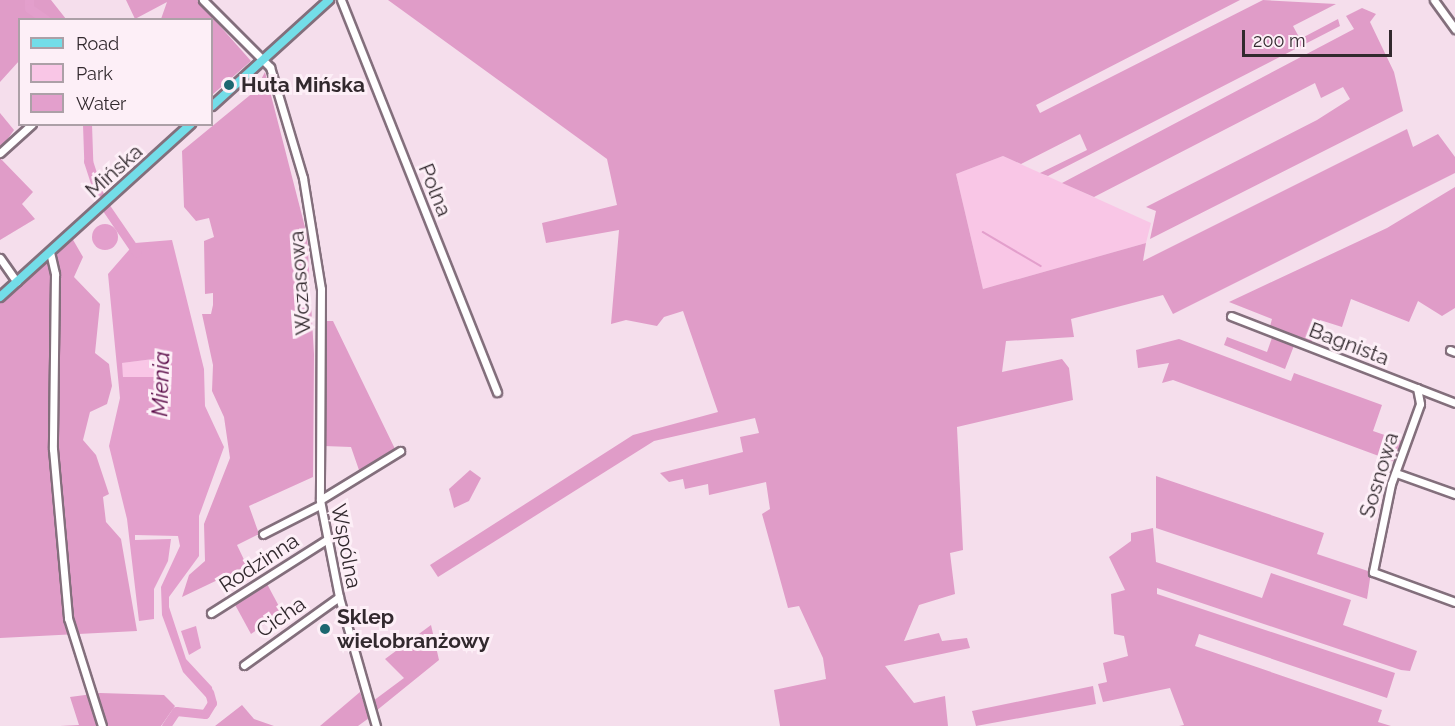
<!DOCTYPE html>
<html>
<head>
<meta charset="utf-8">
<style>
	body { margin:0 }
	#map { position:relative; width:1455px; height:726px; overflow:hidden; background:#f5deec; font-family:Raleway,sans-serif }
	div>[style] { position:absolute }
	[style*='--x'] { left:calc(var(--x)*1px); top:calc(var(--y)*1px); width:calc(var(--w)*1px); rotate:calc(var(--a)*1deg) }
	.green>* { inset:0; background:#f9c6e6 }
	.forest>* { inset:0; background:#e09cc8 }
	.water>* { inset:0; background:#e39fcc }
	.round { border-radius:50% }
	.stream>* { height:1.5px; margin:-0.75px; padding:0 0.75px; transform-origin:0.75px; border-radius:0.75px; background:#e39fcc }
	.river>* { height:9px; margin:-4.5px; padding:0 4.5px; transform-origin:4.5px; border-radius:4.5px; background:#e39fcc }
	.roads { filter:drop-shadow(2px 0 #836f7c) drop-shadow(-2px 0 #836f7c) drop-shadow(0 2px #836f7c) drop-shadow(0 -2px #836f7c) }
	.minor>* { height:7px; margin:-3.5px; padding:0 3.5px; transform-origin:3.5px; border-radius:3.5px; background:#fff }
	.major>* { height:8px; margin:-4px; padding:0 4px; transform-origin:4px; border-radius:4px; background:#73dde8 }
	.dots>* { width:16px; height:16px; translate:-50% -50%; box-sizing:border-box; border:3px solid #fdeff7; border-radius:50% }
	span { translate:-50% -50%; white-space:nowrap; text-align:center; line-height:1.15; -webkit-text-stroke:6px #fdeff7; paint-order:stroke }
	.poi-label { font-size:21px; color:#32292e; font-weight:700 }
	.left { translate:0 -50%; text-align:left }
	.street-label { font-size:21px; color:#32292e }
	.water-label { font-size:22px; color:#540241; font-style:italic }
	.legend { position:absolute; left:18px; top:18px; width:195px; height:108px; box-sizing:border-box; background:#fdeff7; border:2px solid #aca0a7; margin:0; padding:8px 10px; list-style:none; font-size:18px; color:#32292e }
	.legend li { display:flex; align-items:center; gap:12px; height:30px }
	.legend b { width:30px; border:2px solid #aca0a7 }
	.scale { position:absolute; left:1242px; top:30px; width:150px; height:27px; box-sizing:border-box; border:3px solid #32292e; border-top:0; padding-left:8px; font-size:18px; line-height:21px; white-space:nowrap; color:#32292e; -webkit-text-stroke:4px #fdeff7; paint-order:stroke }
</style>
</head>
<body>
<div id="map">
	<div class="green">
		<div style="clip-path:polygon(1003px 156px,1151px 223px,1146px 243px,983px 289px,956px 174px)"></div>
		<div style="clip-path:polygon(170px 357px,173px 377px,123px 377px,121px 363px)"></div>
	</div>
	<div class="forest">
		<div style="clip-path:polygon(0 0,51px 0,66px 19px,20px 20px,19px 61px,0 82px)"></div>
		<div style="clip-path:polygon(126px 0,197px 0,251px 61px,212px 95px,212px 20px,161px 19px,167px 2px,135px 19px)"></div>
		<div style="clip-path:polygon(388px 0,1240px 0,1036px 105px,1040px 113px,1263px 0,1336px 4px,1293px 26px,1300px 39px,1338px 19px,1340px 26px,1048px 176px,1040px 173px,1087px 150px,1080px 134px,1021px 164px,1003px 156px,956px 174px,983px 289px,1146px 243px,1143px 261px,1407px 129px,1413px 147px,1438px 134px,1455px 157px,1455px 173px,1173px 314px,1163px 295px,1071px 319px,1074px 337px,1006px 341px,1002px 372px,1062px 359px,1069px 368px,1073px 400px,957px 427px,963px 550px,950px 553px,955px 594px,919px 605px,904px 641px,939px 633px,942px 641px,967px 638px,970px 648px,885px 666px,914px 703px,945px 696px,948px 726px,780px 726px,774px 690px,826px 679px,823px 658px,799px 606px,788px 608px,762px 514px,770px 509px,766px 482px,709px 495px,708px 484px,685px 489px,683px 479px,669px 482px,660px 473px,743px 452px,740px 437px,759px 433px,755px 418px,654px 441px,438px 577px,430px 565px,633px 435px,718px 412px,683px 311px,664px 317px,657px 326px,626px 320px,611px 324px,619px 230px,546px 243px,542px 223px,617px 205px,607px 159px)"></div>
		<div style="clip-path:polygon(1362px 8px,1376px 14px,1370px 22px,1394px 72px,1403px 111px,1150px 239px,1156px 211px,1146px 207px,1317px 120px,1350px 99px,1343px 87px,1321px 98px,1315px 83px,1094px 197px,1062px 183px,1354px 29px,1346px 16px)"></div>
		<div style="clip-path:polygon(265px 72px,307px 235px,314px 354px,313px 477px,249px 506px,259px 534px,237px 545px,247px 566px,182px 597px,189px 575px,205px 561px,204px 524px,230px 458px,224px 417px,212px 391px,213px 365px,202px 314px,211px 314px,213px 305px,213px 293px,205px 294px,204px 241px,214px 237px,209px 218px,196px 221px,184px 207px,182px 151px,255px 91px)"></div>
		<div style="clip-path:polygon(0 113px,14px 130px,0 150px)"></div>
		<div style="clip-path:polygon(0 158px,33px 192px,22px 204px,35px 219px,0 240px)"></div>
		<div style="clip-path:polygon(1455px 187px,1455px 308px,1442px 316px,1418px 301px,1409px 322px,1351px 299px,1342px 327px,1320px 320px,1310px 345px,1269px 330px,1272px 319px,1229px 302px,1387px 228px)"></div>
		<div style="clip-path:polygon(72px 238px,83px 257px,74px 277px,100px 304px,95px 353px,109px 364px,112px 386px,107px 404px,90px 412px,83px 440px,96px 455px,109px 494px,103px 497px,106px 522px,121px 539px,137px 631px,0 638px,0 302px)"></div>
		<div style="clip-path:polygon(324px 321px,333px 321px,396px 451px,360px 473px,351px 447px,324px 446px)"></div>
		<div style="clip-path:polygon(1273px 335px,1295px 343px,1285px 369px,1224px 345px,1227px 337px,1267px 352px)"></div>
		<div style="clip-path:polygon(1179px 339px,1291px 381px,1294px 373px,1382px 405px,1373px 431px,1402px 441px,1395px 462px,1173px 380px,1162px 383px,1169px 363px,1138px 368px,1136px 350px)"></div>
		<div style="clip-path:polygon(470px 470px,481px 478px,469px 501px,454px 508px,449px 489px)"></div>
		<div style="clip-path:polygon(1156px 476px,1324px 533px,1317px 554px,1371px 572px,1367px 599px,1156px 528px)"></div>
		<div style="clip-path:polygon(1153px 528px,1156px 562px,1262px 598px,1271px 573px,1351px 600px,1343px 625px,1417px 651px,1410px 671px,1401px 670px,1157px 588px,1157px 594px,1395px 673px,1387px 698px,1199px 634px,1195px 646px,1382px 710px,1378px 722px,1391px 726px,1179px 726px,1184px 725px,1170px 688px,1103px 702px,1098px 684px,1107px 682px,1103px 663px,1128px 656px,1124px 636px,1114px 634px,1111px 594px,1125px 590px,1109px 557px,1131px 541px,1131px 533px)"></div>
		<div style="clip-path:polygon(266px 582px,282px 612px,251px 634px,233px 601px)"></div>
		<div style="clip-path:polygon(431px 625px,439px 660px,376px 711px,373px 701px,404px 678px,385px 659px)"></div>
		<div style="clip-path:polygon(1093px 686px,1096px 704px,976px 726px,972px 711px)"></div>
		<div style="clip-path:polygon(360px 692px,369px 718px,358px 726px,320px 726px)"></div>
		<div style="clip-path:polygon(100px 693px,164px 695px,175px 706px,161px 726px,60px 726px,79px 725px,70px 697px)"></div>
		<div style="clip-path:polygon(242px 705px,254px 719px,274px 726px,215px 726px)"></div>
	</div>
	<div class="water">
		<div class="round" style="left:92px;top:224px;width:26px;height:26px"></div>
		<div style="clip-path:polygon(evenodd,172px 240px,204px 369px,205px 406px,224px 447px,199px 516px,199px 556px,169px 597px,169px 607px,186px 659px,212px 687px,214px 706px,183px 672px,162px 615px,161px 587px,180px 546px,178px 536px,135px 535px,135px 540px,171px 539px,168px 561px,154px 589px,154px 619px,139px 621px,127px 519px,109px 446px,120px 398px,108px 274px,135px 243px,172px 240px,169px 357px,172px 377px,123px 377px,122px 363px,169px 357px)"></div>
		<div style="clip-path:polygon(196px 626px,201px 648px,189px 655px,181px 631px)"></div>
	</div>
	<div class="stream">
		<div style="--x:983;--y:232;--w:67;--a:30.4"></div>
	</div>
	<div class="river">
		<div style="--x:29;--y:0;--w:8;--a:90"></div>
		<div style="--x:29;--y:8;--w:21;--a:35"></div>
		<div style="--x:87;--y:124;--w:37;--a:88"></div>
		<div style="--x:88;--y:161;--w:40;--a:72"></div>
		<div style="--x:100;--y:199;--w:65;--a:55.6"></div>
		<div style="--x:166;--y:726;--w:18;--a:-56"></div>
		<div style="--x:176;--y:711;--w:29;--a:6"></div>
		<div style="--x:205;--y:714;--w:13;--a:-58"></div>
		<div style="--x:212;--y:703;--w:11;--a:-105"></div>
	</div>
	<div class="roads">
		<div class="minor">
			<div style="--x:203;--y:0;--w:95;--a:45"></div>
			<div style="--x:270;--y:67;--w:116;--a:73.4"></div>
			<div style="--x:303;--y:178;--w:112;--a:80.8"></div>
			<div style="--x:321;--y:289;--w:211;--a:90.3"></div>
			<div style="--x:320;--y:500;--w:99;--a:78.9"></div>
			<div style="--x:339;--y:597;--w:134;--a:74"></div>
			<div style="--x:341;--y:0;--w:422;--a:68.3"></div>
			<div style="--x:1434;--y:0;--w:36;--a:54"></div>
			<div style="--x:0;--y:153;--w:43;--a:-42.2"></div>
			<div style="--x:50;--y:252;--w:23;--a:77"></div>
			<div style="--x:55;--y:274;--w:175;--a:90.7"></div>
			<div style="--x:53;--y:449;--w:170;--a:84.9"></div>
			<div style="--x:68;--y:618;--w:113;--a:72.5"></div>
			<div style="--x:0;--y:258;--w:29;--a:55"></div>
			<div style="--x:1231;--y:316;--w:240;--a:21.2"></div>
			<div style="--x:1450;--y:350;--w:5;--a:22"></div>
			<div style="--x:1417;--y:388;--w:16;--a:79"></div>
			<div style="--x:1420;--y:404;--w:85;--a:109.9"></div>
			<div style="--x:1391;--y:484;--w:90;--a:101.6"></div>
			<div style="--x:1373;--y:572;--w:87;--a:20.1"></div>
			<div style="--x:1396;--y:473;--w:63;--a:19.6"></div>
			<div style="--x:320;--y:500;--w:94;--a:-31.5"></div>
			<div style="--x:263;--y:534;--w:64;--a:-27"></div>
			<div style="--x:211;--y:613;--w:136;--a:-32.4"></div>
			<div style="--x:244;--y:665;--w:117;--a:-35.6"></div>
		</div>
		<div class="major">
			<div style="--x:212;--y:106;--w:158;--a:-42.2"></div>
			<div style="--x:0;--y:297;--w:258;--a:-42.2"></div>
		</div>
	</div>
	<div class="dots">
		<div style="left:229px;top:85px;background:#1c6770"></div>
		<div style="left:325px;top:629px;background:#1c6770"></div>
	</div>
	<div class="poi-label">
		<span class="left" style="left:241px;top:85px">Huta Mińska</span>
		<span class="left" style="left:337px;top:629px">Sklep<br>wielobranżowy</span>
	</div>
	<div class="street-label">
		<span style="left:114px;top:171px;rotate:-42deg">Mińska</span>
		<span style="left:435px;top:190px;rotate:68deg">Polna</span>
		<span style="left:300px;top:283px;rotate:-94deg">Wczasowa</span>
		<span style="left:1349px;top:344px;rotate:21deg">Bagnista</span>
		<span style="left:1379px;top:475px;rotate:-73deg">Sosnowa</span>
		<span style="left:346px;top:546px;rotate:79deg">Wspólna</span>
		<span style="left:259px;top:563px;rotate:-33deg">Rodzinna</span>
		<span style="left:281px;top:617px;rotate:-35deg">Cicha</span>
	</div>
	<div class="water-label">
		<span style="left:161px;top:384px;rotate:-88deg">Mienia</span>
	</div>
	<ul class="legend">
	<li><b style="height:8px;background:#73dde8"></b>Road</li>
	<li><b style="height:16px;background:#f9c6e6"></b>Park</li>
	<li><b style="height:16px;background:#e39fcc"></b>Water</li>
	</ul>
	<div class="scale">200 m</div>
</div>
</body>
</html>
